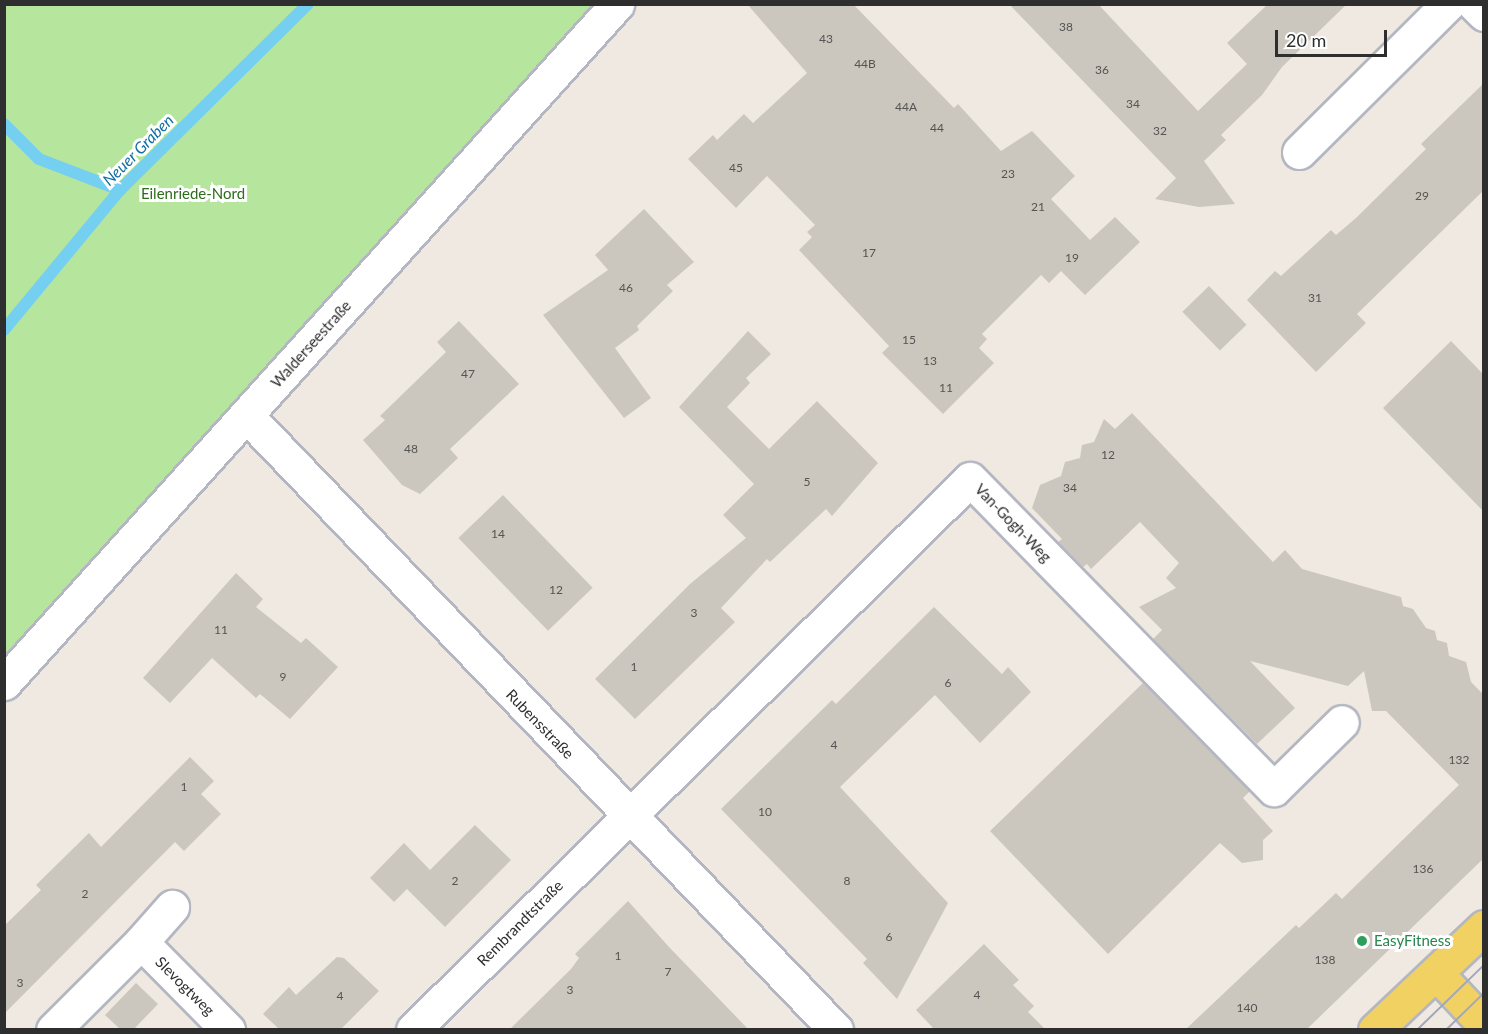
<!DOCTYPE html>
<html>
<head>
<meta charset="utf-8">
<style>
	body { margin:0 }
	#map { position:relative; width:1488px; height:1034px; overflow:hidden; background:#efe9e1; font-family:Lato,sans-serif }
	div>[style] { position:absolute }
	[style*='--x'] { left:calc(var(--x)*1px); top:calc(var(--y)*1px); width:calc(var(--w)*1px); rotate:calc(var(--a)*1deg) }
	.green>* { inset:0; background:#b6e59e }
	.stream>* { height:12px; margin:-6px; padding:0 6px; transform-origin:6px; border-radius:6px; background:#75cff0 }
	.building>* { inset:0; background:#cbc7bf; transform-origin:0 0 }
	.roads { filter:drop-shadow(2px 0 #b4b7c1) drop-shadow(-2px 0 #b4b7c1) drop-shadow(0 2px #b4b7c1) drop-shadow(0 -2px #b4b7c1) }
	.minor>* { height:33px; margin:-16.5px; padding:0 16.5px; transform-origin:16.5px; border-radius:16.5px; background:#fff }
	.major>* { height:33px; margin:-16.5px; padding:0 16.5px; transform-origin:16.5px; border-radius:16.5px; background:#f2d163 }
	.tram>* { height:1.5px; margin:-0.75px; padding:0 0.75px; transform-origin:0.75px; border-radius:0.75px; background:#a3a6b8 }
	.dots>* { width:16px; height:16px; translate:-50% -50%; box-sizing:border-box; border:3px solid #fff; border-radius:50% }
	span { translate:-50% -50%; white-space:nowrap; text-align:center; line-height:1.15; -webkit-text-stroke:6px #fff; paint-order:stroke }
	.number-label { font-size:12px; color:#555452 }
	.number-label span { -webkit-text-stroke-width:0 }
	.park-label { font-size:15px; color:#2c6e1b }
	.street-label { font-size:15px; color:#2e2e2e }
	.leisure-label { font-size:15px; color:#27864d }
	.left { translate:0 -50%; text-align:left }
	.water-label { font-size:16px; color:#0d6fa3; font-style:italic }
	.frame { position:absolute; inset:0; border:6px solid #2e2e2e; pointer-events:none }
	.scale { position:absolute; left:1275px; top:30px; width:112px; height:27px; box-sizing:border-box; border:3px solid #2e2e2e; border-top:0; padding-left:8px; font-size:18px; line-height:21px; white-space:nowrap; color:#2e2e2e; -webkit-text-stroke:4px #fff; paint-order:stroke }
</style>
</head>
<body>
<div id="map">
	<div class="green">
		<div style="clip-path:polygon(5px 5px,617px 5px,5px 683px)"></div>
	</div>
	<div class="stream">
		<div style="--x:4;--y:124;--w:49;--a:45"></div>
		<div style="--x:39;--y:159;--w:87;--a:20.9"></div>
		<div style="--x:4;--y:330;--w:182;--a:-50.4"></div>
		<div style="--x:120;--y:190;--w:264;--a:-44.7"></div>
	</div>
	<div class="building">
		<div style="clip-path:polygon(747px 4px,853px 4px,954px 108px,958px 104px,1001px 151px,1032px 131px,1075px 176px,1051px 199px,1090px 240px,1115px 217px,1140px 242px,1085px 295px,1061px 271px,1049px 283px,1041px 275px,982px 334px,987px 339px,979px 348px,994px 363px,943px 414px,882px 353px,889px 346px,799px 250px,812px 237px,807px 232px,815px 225px,767px 176px,736px 208px,688px 159px,713px 135px,717px 140px,744px 114px,753px 123px,807px 73px)"></div>
		<div style="clip-path:polygon(1009px 4px,1098px 4px,1198px 111px,1247px 64px,1227px 43px,1268px 4px,1347px 4px,1282px 67px,1262px 95px,1221px 135px,1226px 140px,1204px 161px,1235px 204px,1199px 207px,1155px 199px,1176px 178px)"></div>
		<div style="clip-path:polygon(1484px 83px,1484px 190px,1357px 314px,1366px 323px,1316px 372px,1247px 300px,1275px 271px,1281px 276px,1331px 230px,1336px 235px,1356px 218px,1426px 149px,1421px 144px)"></div>
		<div style="clip-path:polygon(644px 209px,694px 262px,667px 285px,673px 291px,637px 326px,639px 330px,615px 348px,651px 398px,624px 418px,543px 315px,608px 270px,595px 255px)"></div>
		<div style="left:1209px;top:286px;width:54px;height:37px;rotate:46deg"></div>
		<div style="clip-path:polygon(459px 321px,519px 384px,450px 449px,458px 458px,420px 494px,402px 485px,363px 440px,385px 420px,380px 416px,446px 352px,437px 342px)"></div>
		<div style="clip-path:polygon(748px 331px,771px 354px,746px 378px,750px 383px,727px 407px,769px 449px,817px 401px,878px 463px,832px 516px,826px 509px,770px 562px,767px 559px,721px 608px,735px 622px,635px 719px,595px 679px,690px 584px,746px 538px,723px 515px,754px 484px,679px 407px)"></div>
		<div style="clip-path:polygon(1451px 341px,1484px 375px,1484px 512px,1383px 408px)"></div>
		<div style="clip-path:polygon(1132px 413px,1273px 562px,1285px 550px,1302px 569px,1401px 597px,1403px 606px,1413px 609px,1426px 628px,1435px 631px,1437px 640px,1447px 643px,1449px 656px,1466px 662px,1471px 682px,1484px 695px,1484px 858px,1307px 1029px,1186px 1029px,1296px 925px,1299px 928px,1336px 893px,1342px 899px,1459px 785px,1386px 711px,1372px 711px,1364px 671px,1348px 686px,1250px 661px,1295px 708px,1257px 744px,1153px 639px,1162px 630px,1139px 607px,1176px 588px,1166px 578px,1179px 563px,1140px 522px,1091px 569px,1087px 564px,1083px 567px,1058px 542px,1062px 539px,1032px 508px,1040px 485px,1061px 476px,1065px 462px,1080px 458px,1082px 445px,1094px 442px,1104px 419px,1115px 429px)"></div>
		<div style="left:503px;top:495px;width:129px;height:62px;rotate:46deg"></div>
		<div style="clip-path:polygon(236px 573px,263px 599px,256px 607px,301px 643px,306px 638px,338px 667px,290px 719px,260px 694px,256px 698px,212px 658px,170px 703px,143px 678px)"></div>
		<div style="clip-path:polygon(934px 607px,1002px 674px,1008px 667px,1031px 692px,980px 743px,935px 695px,840px 787px,948px 903px,897px 999px,863px 963px,867px 959px,721px 809px,832px 700px,836px 704px)"></div>
		<div style="clip-path:polygon(1143px 683px,1250px 791px,1243px 798px,1273px 831px,1263px 840px,1263px 860px,1242px 863px,1220px 843px,1108px 954px,990px 831px)"></div>
		<div style="clip-path:polygon(190px 757px,214px 781px,201px 794px,221px 814px,184px 851px,175px 842px,4px 1014px,4px 926px,41px 890px,36px 885px,89px 833px,101px 847px)"></div>
		<div style="clip-path:polygon(475px 825px,511px 860px,445px 927px,407px 889px,394px 902px,370px 878px,404px 843px,430px 870px)"></div>
		<div style="clip-path:polygon(628px 901px,669px 947px,748px 1029px,510px 1029px,571px 969px,579px 958px,575px 954px)"></div>
		<div style="clip-path:polygon(984px 944px,1019px 980px,1013px 985px,1034px 1006px,1028px 1012px,1045px 1029px,934px 1029px,916px 1010px)"></div>
		<div style="clip-path:polygon(337px 957px,344px 958px,379px 991px,341px 1029px,279px 1029px,263px 1014px,289px 987px,296px 995px)"></div>
		<div style="clip-path:polygon(136px 983px,158px 1004px,134px 1029px,120px 1029px,105px 1015px)"></div>
	</div>
	<div class="roads">
		<div class="minor">
			<div style="--x:1474;--y:4;--w:14;--a:45"></div>
			<div style="--x:1299;--y:152;--w:210;--a:-44.8"></div>
			<div style="--x:247;--y:416;--w:851;--a:46.19"></div>
			<div style="--x:4;--y:683;--w:915;--a:-47.92"></div>
			<div style="--x:141;--y:942;--w:47;--a:-48.5"></div>
			<div style="--x:53;--y:1030;--w:124;--a:-45"></div>
			<div style="--x:141;--y:942;--w:124;--a:45.3"></div>
			<div style="--x:413;--y:1030;--w:783;--a:-44.69"></div>
			<div style="--x:970;--y:479;--w:434;--a:45.6"></div>
			<div style="--x:1274;--y:789;--w:95;--a:-44.6"></div>
		</div>
		<div class="major">
			<div style="--x:1436;--y:973;--w:70;--a:46.7"></div>
			<div style="--x:1375;--y:1030;--w:150;--a:-43.4"></div>
		</div>
	</div>
	<div class="tram">
		<div style="--x:1417;--y:1030;--w:93;--a:-44.1"></div>
		<div style="--x:1446;--y:1030;--w:53;--a:-44.2"></div>
	</div>
	<div class="dots">
		<div style="left:1362px;top:941px;background:#2e9e5b"></div>
	</div>
	<div class="number-label">
		<span style="left:1066px;top:27px">38</span>
		<span style="left:826px;top:39px">43</span>
		<span style="left:865px;top:64px">44B</span>
		<span style="left:1102px;top:70px">36</span>
		<span style="left:1133px;top:104px">34</span>
		<span style="left:906px;top:107px">44A</span>
		<span style="left:937px;top:128px">44</span>
		<span style="left:1160px;top:131px">32</span>
		<span style="left:736px;top:168px">45</span>
		<span style="left:1008px;top:174px">23</span>
		<span style="left:1422px;top:196px">29</span>
		<span style="left:1038px;top:207px">21</span>
		<span style="left:869px;top:253px">17</span>
		<span style="left:1072px;top:258px">19</span>
		<span style="left:626px;top:288px">46</span>
		<span style="left:1315px;top:298px">31</span>
		<span style="left:909px;top:340px">15</span>
		<span style="left:930px;top:361px">13</span>
		<span style="left:468px;top:374px">47</span>
		<span style="left:946px;top:388px">11</span>
		<span style="left:411px;top:449px">48</span>
		<span style="left:1108px;top:455px">12</span>
		<span style="left:807px;top:482px">5</span>
		<span style="left:1070px;top:488px">34</span>
		<span style="left:498px;top:534px">14</span>
		<span style="left:556px;top:590px">12</span>
		<span style="left:694px;top:613px">3</span>
		<span style="left:221px;top:630px">11</span>
		<span style="left:634px;top:667px">1</span>
		<span style="left:283px;top:677px">9</span>
		<span style="left:948px;top:683px">6</span>
		<span style="left:834px;top:745px">4</span>
		<span style="left:1459px;top:760px">132</span>
		<span style="left:184px;top:787px">1</span>
		<span style="left:765px;top:812px">10</span>
		<span style="left:1423px;top:869px">136</span>
		<span style="left:455px;top:881px">2</span>
		<span style="left:847px;top:881px">8</span>
		<span style="left:85px;top:894px">2</span>
		<span style="left:889px;top:937px">6</span>
		<span style="left:618px;top:956px">1</span>
		<span style="left:1325px;top:960px">138</span>
		<span style="left:668px;top:972px">7</span>
		<span style="left:20px;top:983px">3</span>
		<span style="left:570px;top:990px">3</span>
		<span style="left:977px;top:995px">4</span>
		<span style="left:340px;top:996px">4</span>
		<span style="left:1247px;top:1008px">140</span>
	</div>
	<div class="park-label">
		<span style="left:193px;top:194px">Eilenriede-Nord</span>
	</div>
	<div class="street-label">
		<span style="left:311px;top:344px;rotate:-48deg">Walderseestraße</span>
		<span style="left:1013px;top:523px;rotate:46deg">Van-Gogh-Weg</span>
		<span style="left:540px;top:724px;rotate:46deg">Rubensstraße</span>
		<span style="left:520px;top:923px;rotate:-45deg">Rembrandtstraße</span>
		<span style="left:185px;top:986px;rotate:45deg">Slevogtweg</span>
	</div>
	<div class="leisure-label">
		<span class="left" style="left:1374px;top:941px">EasyFitness</span>
	</div>
	<div class="water-label">
		<span style="left:138px;top:150px;rotate:-45deg">Neuer Graben</span>
	</div>
	<div class="frame"></div>
	<div class="scale">20 m</div>
</div>
</body>
</html>
